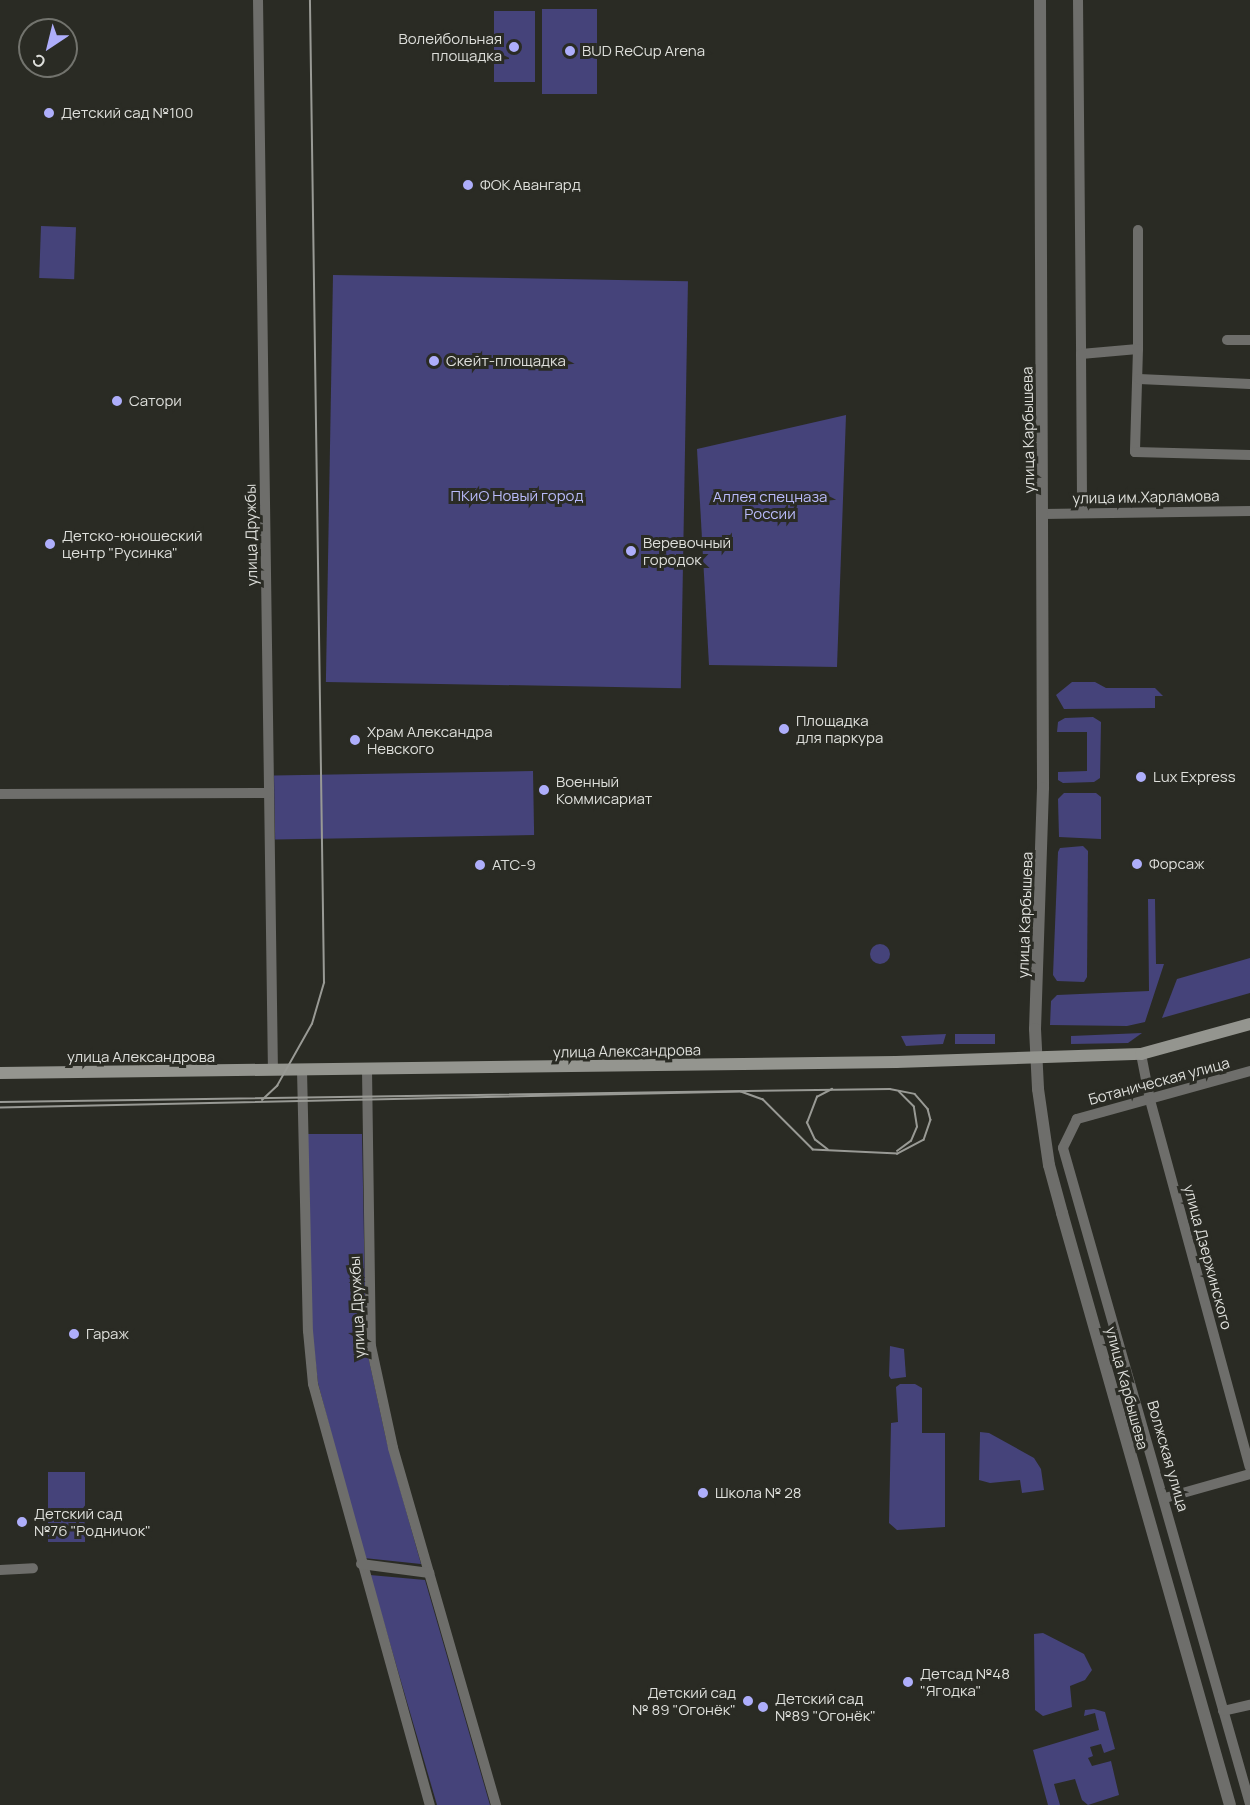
<!DOCTYPE html>
<html>
<head>
<meta charset="utf-8">
<style>
	body { margin:0 }
	#map { position:relative; width:1250px; height:1805px; overflow:hidden; background:#2a2b24; font-family:Manrope,sans-serif }
	div>[style] { position:absolute }
	[style*='--x'] { left:calc(var(--x)*1px); top:calc(var(--y)*1px); width:calc(var(--w)*1px); rotate:calc(var(--a)*1deg) }
	.green>* { inset:0; background:#45437a; transform-origin:0 0 }
	.round { border-radius:50% }
	.minor>* { height:10px; margin:-5px; padding:0 5px; transform-origin:5px; border-radius:5px; background:#6e6e6b }
	.tertiary>* { height:12px; margin:-6px; padding:0 6px; transform-origin:6px; border-radius:6px; background:#6e6e6b }
	.secondary>* { height:12px; margin:-6px; padding:0 6px; transform-origin:6px; border-radius:6px; background:#94958f }
	.tram>* { height:1.5px; margin:-0.75px; padding:0 0.75px; transform-origin:0.75px; border-radius:0.75px; background:#999a95 }
	.dots>* { width:16px; height:16px; translate:-50% -50%; box-sizing:border-box; border:3px solid #2a2b24; border-radius:50% }
	span { translate:-50% -50%; white-space:nowrap; text-align:center; line-height:1.15; -webkit-text-stroke:6px #2a2b24; paint-order:stroke }
	.poi-label { font-size:15px; color:#dedfdb }
	.right { translate:-100% -50%; text-align:right }
	.left { translate:0 -50%; text-align:left }
	.street-label { font-size:15px; color:#dedfdb }
	.park-label { font-size:15px; color:#babbfb }
	.north { position:absolute; left:18px; top:18px; width:60px; height:60px; box-sizing:border-box; background:#2a2b24; border:2px solid #72736d; border-radius:50%; rotate:215deg; font-size:16px; font-weight:700; line-height:24px; text-align:center; color:#dedfdb }
	.north::after { content:''; display:block; margin:auto; width:21px; height:27px; background:#aeaefb; clip-path:polygon(50% 0,100% 100%,50% 72%,0 100%) }
</style>
</head>
<body>
<div id="map">
	<div class="green">
		<div style="left:542px;top:9px;width:55px;height:85px"></div>
		<div style="left:494px;top:11px;width:41px;height:71px"></div>
		<div style="left:41px;top:226px;width:35px;height:52px;rotate:2deg"></div>
		<div style="left:333px;top:275px;width:355px;height:407px;rotate:1deg"></div>
		<div style="clip-path:polygon(846px 415px,837px 667px,709px 665px,697px 449px)"></div>
		<div style="clip-path:polygon(1072px 682px,1095px 682px,1106px 688px,1155px 688px,1163px 696px,1155px 696px,1155px 708px,1064px 709px,1056px 695px)"></div>
		<div style="clip-path:polygon(1093px 717px,1101px 722px,1100px 778px,1094px 782px,1063px 783px,1058px 780px,1058px 772px,1087px 771px,1087px 732px,1057px 732px,1058px 722px,1065px 718px)"></div>
		<div class="round" style="left:777px;top:722px;width:14px;height:14px"></div>
		<div style="left:533px;top:771px;width:64px;height:259px;rotate:89deg"></div>
		<div style="clip-path:polygon(1064px 793px,1096px 793px,1101px 797px,1101px 839px,1059px 837px,1058px 799px)"></div>
		<div style="clip-path:polygon(1083px 846px,1088px 851px,1087px 977px,1084px 982px,1057px 981px,1053px 975px,1058px 852px,1060px 848px)"></div>
		<div style="clip-path:polygon(1148px 899px,1155px 899px,1156px 964px,1164px 964px,1145px 1022px,1127px 1026px,1050px 1025px,1051px 1001px,1057px 995px,1149px 991px)"></div>
		<div class="round" style="left:870px;top:944px;width:20px;height:20px"></div>
		<div style="clip-path:polygon(1250px 958px,1250px 993px,1162px 1018px,1177px 979px)"></div>
		<div style="clip-path:polygon(1142px 1033px,1128px 1043px,1071px 1044px,1071px 1036px)"></div>
		<div style="clip-path:polygon(946px 1034px,943px 1044px,906px 1046px,901px 1036px)"></div>
		<div style="left:955px;top:1034px;width:40px;height:10px"></div>
		<div style="clip-path:polygon(307px 1134px,362px 1134px,366px 1346px,386px 1439px,421px 1564px,364px 1558px,318px 1383px,312px 1331px)"></div>
		<div style="clip-path:polygon(890px 1346px,904px 1349px,906px 1377px,891px 1379px,889px 1376px)"></div>
		<div style="clip-path:polygon(900px 1384px,915px 1384px,922px 1388px,922px 1433px,945px 1433px,945px 1527px,897px 1530px,889px 1523px,891px 1423px,898px 1422px,896px 1387px)"></div>
		<div style="clip-path:polygon(980px 1432px,989px 1433px,1034px 1458px,1041px 1469px,1044px 1490px,1022px 1493px,1020px 1480px,990px 1483px,979px 1480px)"></div>
		<div style="left:48px;top:1472px;width:37px;height:70px"></div>
		<div style="clip-path:polygon(370px 1575px,425px 1580px,490px 1805px,437px 1805px)"></div>
		<div style="clip-path:polygon(1043px 1633px,1084px 1654px,1092px 1670px,1085px 1680px,1070px 1686px,1072px 1707px,1043px 1716px,1035px 1710px,1034px 1634px)"></div>
		<div style="clip-path:polygon(1094px 1709px,1105px 1712px,1115px 1749px,1104px 1753px,1101px 1744px,1090px 1747px,1093px 1756px,1088px 1758px,1092px 1766px,1111px 1761px,1119px 1795px,1088px 1805px,1082px 1800px,1075px 1779px,1054px 1784px,1060px 1805px,1048px 1805px,1033px 1750px,1099px 1730px,1095px 1713px,1084px 1716px,1085px 1710px)"></div>
	</div>
	<div class="minor">
		<div style="--x:258;--y:0;--w:1070;--a:89.2"></div>
		<div style="--x:1078;--y:0;--w:354;--a:89.5"></div>
		<div style="--x:1081;--y:354;--w:57;--a:-5"></div>
		<div style="--x:1138;--y:349;--w:119;--a:-90"></div>
		<div style="--x:1227;--y:340;--w:23;--a:0"></div>
		<div style="--x:1138;--y:349;--w:103;--a:91.7"></div>
		<div style="--x:1135;--y:452;--w:115;--a:1.5"></div>
		<div style="--x:1081;--y:354;--w:159;--a:89.6"></div>
		<div style="--x:1139;--y:379;--w:111;--a:2.6"></div>
		<div style="--x:1043;--y:514;--w:207;--a:-0.8"></div>
		<div style="--x:0;--y:794;--w:269;--a:-0.2"></div>
		<div style="--x:1141;--y:1054;--w:47;--a:78.9"></div>
		<div style="--x:1150;--y:1100;--w:380;--a:74.8"></div>
		<div style="--x:367;--y:1069;--w:277;--a:89.2"></div>
		<div style="--x:371;--y:1346;--w:104;--a:77.8"></div>
		<div style="--x:393;--y:1448;--w:372;--a:73.9"></div>
		<div style="--x:302;--y:1070;--w:261;--a:88.7"></div>
		<div style="--x:308;--y:1331;--w:53;--a:84.6"></div>
		<div style="--x:313;--y:1384;--w:437;--a:74.5"></div>
		<div style="--x:1250;--y:1071;--w:180;--a:164.5"></div>
		<div style="--x:1077;--y:1119;--w:32;--a:116"></div>
		<div style="--x:1063;--y:1148;--w:682;--a:74.09"></div>
		<div style="--x:1165;--y:1498;--w:88;--a:-15.8"></div>
		<div style="--x:361;--y:1564;--w:69;--a:7.5"></div>
		<div style="--x:0;--y:1570;--w:33;--a:-3"></div>
		<div style="--x:1223;--y:1711;--w:28;--a:-13"></div>
	</div>
	<div class="tertiary">
		<div style="--x:1040;--y:0;--w:788;--a:89.78"></div>
		<div style="--x:1043;--y:788;--w:241;--a:91.9"></div>
		<div style="--x:1035;--y:1029;--w:60;--a:87.1"></div>
		<div style="--x:1038;--y:1089;--w:77;--a:81.8"></div>
		<div style="--x:1049;--y:1165;--w:50;--a:74.8"></div>
		<div style="--x:1062;--y:1213;--w:615;--a:74.16"></div>
	</div>
	<div class="secondary">
		<div style="--x:0;--y:1073;--w:896;--a:-0.7"></div>
		<div style="--x:896;--y:1062;--w:245;--a:-1.9"></div>
		<div style="--x:1141;--y:1054;--w:113;--a:-15.4"></div>
	</div>
	<div class="tram">
		<div style="--x:262;--y:1100;--w:21;--a:-43"></div>
		<div style="--x:277;--y:1086;--w:71;--a:-60.6"></div>
		<div style="--x:312;--y:1024;--w:43;--a:-73.7"></div>
		<div style="--x:324;--y:983;--w:983;--a:-90.82"></div>
		<div style="--x:0;--y:1102;--w:890;--a:-0.84"></div>
		<div style="--x:890;--y:1089;--w:25;--a:11"></div>
		<div style="--x:915;--y:1094;--w:20;--a:49"></div>
		<div style="--x:928;--y:1109;--w:11;--a:75"></div>
		<div style="--x:931;--y:1120;--w:21;--a:109"></div>
		<div style="--x:924;--y:1140;--w:30;--a:152"></div>
		<div style="--x:898;--y:1154;--w:85;--a:-177.3"></div>
		<div style="--x:813;--y:1150;--w:71;--a:-135"></div>
		<div style="--x:763;--y:1100;--w:23;--a:-160"></div>
		<div style="--x:741;--y:1092;--w:741;--a:178.76"></div>
		<div style="--x:828;--y:1150;--w:16;--a:-142"></div>
		<div style="--x:815;--y:1140;--w:19;--a:-115"></div>
		<div style="--x:807;--y:1123;--w:28;--a:-69"></div>
		<div style="--x:817;--y:1097;--w:17;--a:-28"></div>
		<div style="--x:897;--y:1151;--w:17;--a:-36"></div>
		<div style="--x:911;--y:1141;--w:15;--a:-67"></div>
		<div style="--x:917;--y:1127;--w:20;--a:-99"></div>
		<div style="--x:914;--y:1107;--w:21;--a:-135"></div>
	</div>
	<div class="dots">
		<div style="left:514px;top:47px;background:#aeaefb"></div>
		<div style="left:570px;top:51px;background:#aeaefb"></div>
		<div style="left:49px;top:113px;background:#aeaefb"></div>
		<div style="left:468px;top:185px;background:#aeaefb"></div>
		<div style="left:434px;top:361px;background:#aeaefb"></div>
		<div style="left:117px;top:401px;background:#aeaefb"></div>
		<div style="left:50px;top:544px;background:#aeaefb"></div>
		<div style="left:631px;top:551px;background:#aeaefb"></div>
		<div style="left:784px;top:729px;background:#aeaefb"></div>
		<div style="left:355px;top:740px;background:#aeaefb"></div>
		<div style="left:1141px;top:777px;background:#aeaefb"></div>
		<div style="left:544px;top:790px;background:#aeaefb"></div>
		<div style="left:1137px;top:864px;background:#aeaefb"></div>
		<div style="left:480px;top:865px;background:#aeaefb"></div>
		<div style="left:74px;top:1334px;background:#aeaefb"></div>
		<div style="left:703px;top:1493px;background:#aeaefb"></div>
		<div style="left:22px;top:1522px;background:#aeaefb"></div>
		<div style="left:908px;top:1682px;background:#aeaefb"></div>
		<div style="left:748px;top:1701px;background:#aeaefb"></div>
		<div style="left:763px;top:1707px;background:#aeaefb"></div>
	</div>
	<div class="poi-label">
		<span class="right" style="left:502px;top:47px">Волейбольная<br>площадка</span>
		<span class="left" style="left:582px;top:51px">BUD ReCup Arena</span>
		<span class="left" style="left:61px;top:113px">Детский сад №100</span>
		<span class="left" style="left:480px;top:185px">ФОК Авангард</span>
		<span class="left" style="left:446px;top:361px">Скейт-площадка</span>
		<span class="left" style="left:129px;top:401px">Сатори</span>
		<span class="left" style="left:62px;top:544px">Детско-юношеский<br>центр "Русинка"</span>
		<span class="left" style="left:643px;top:551px">Веревочный<br>городок</span>
		<span class="left" style="left:796px;top:729px">Площадка<br>для паркура</span>
		<span class="left" style="left:367px;top:740px">Храм Александра<br>Невского</span>
		<span class="left" style="left:1153px;top:777px">Lux Express</span>
		<span class="left" style="left:556px;top:790px">Военный<br>Коммисариат</span>
		<span class="left" style="left:1149px;top:864px">Форсаж</span>
		<span class="left" style="left:492px;top:865px">АТС-9</span>
		<span class="left" style="left:86px;top:1334px">Гараж</span>
		<span class="left" style="left:715px;top:1493px">Школа № 28</span>
		<span class="left" style="left:34px;top:1522px">Детский сад<br>№76 "Родничок"</span>
		<span class="left" style="left:920px;top:1682px">Детсад №48<br>"Ягодка"</span>
		<span class="right" style="left:736px;top:1701px">Детский сад<br>№ 89 "Огонёк"</span>
		<span class="left" style="left:775px;top:1707px">Детский сад<br>№89 "Огонёк"</span>
	</div>
	<div class="street-label">
		<span style="left:1028px;top:430px;rotate:-91deg">улица Карбышева</span>
		<span style="left:1146px;top:497px;rotate:-1deg">улица им.Харламова</span>
		<span style="left:251px;top:535px;rotate:-91deg">улица Дружбы</span>
		<span style="left:1025px;top:915px;rotate:-88deg">улица Карбышева</span>
		<span style="left:627px;top:1051px;rotate:-1deg">улица Александрова</span>
		<span style="left:141px;top:1057px">улица Александрова</span>
		<span style="left:1159px;top:1081px;rotate:-15deg">Ботаническая улица</span>
		<span style="left:1208px;top:1257px;rotate:75deg">улица Дзержинского</span>
		<span style="left:357px;top:1307px;rotate:-93deg">улица Дружбы</span>
		<span style="left:1127px;top:1388px;rotate:75deg">улица Карбышева</span>
		<span style="left:1168px;top:1456px;rotate:74deg">Волжская улица</span>
	</div>
	<div class="park-label">
		<span style="left:517px;top:496px">ПКиО Новый город</span>
		<span style="left:770px;top:505px">Аллея спецназа<br>России</span>
	</div>
	<div class="north">С</div>
</div>
</body>
</html>
